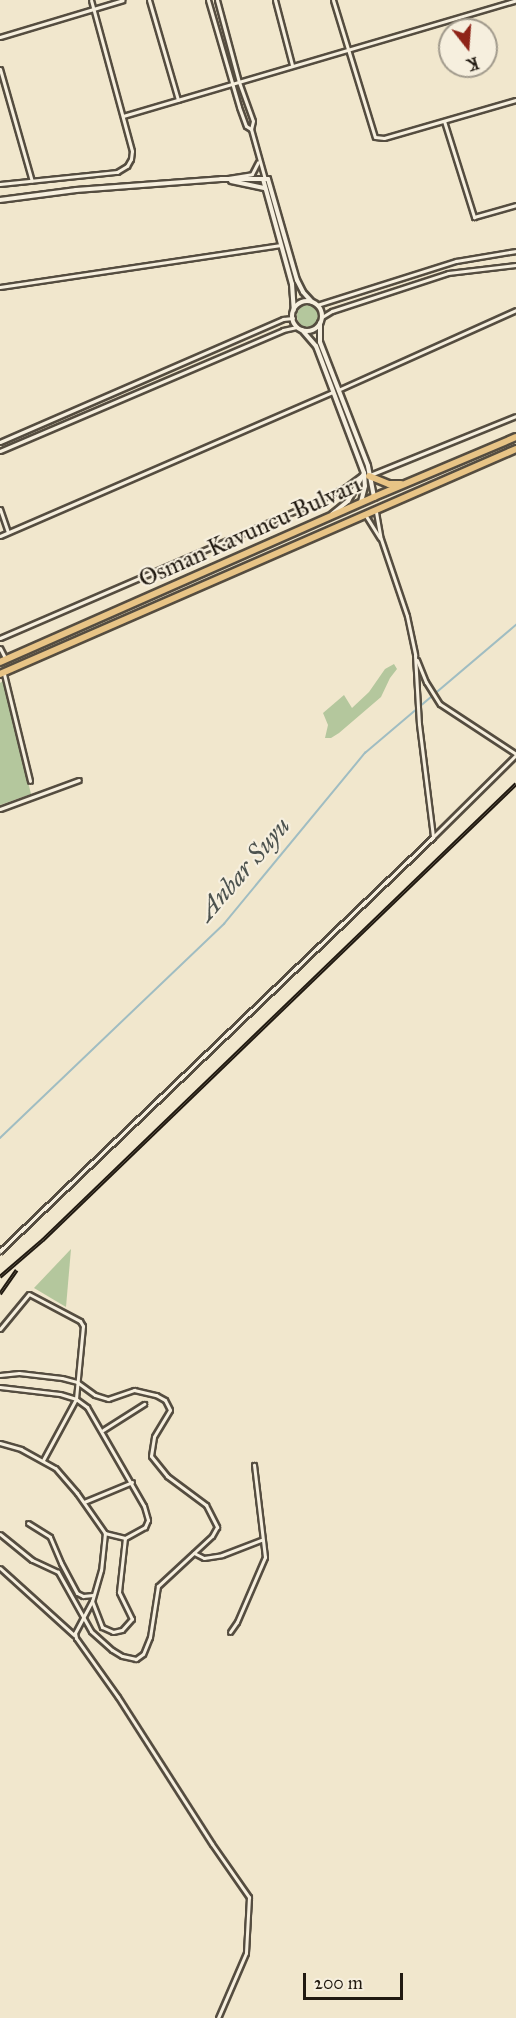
<!DOCTYPE html>
<html>
<head>
<meta charset="utf-8">
<style>
	body { margin:0 }
	#map { position:relative; width:516px; height:2018px; overflow:hidden; background:#f1e7cd; font-family:"IM FELL Great Primer",serif }
	div>[style] { position:absolute }
	[style*='--x'] { left:calc(var(--x)*1px); top:calc(var(--y)*1px); width:calc(var(--w)*1px); rotate:calc(var(--a)*1deg) }
	.green>* { inset:0; background:#b4c79d }
	.round { border-radius:50% }
	.stream>* { height:1.5px; margin:-0.75px; padding:0 0.75px; transform-origin:0.75px; border-radius:0.75px; background:#a0bdc2 }
	.roads { filter:drop-shadow(2px 0 #554d40) drop-shadow(-2px 0 #554d40) drop-shadow(0 2px #554d40) drop-shadow(0 -2px #554d40) }
	.street>* { height:3px; margin:-1.5px; padding:0 1.5px; transform-origin:1.5px; border-radius:1.5px; background:#f6efde }
	.secondary>* { height:4px; margin:-2px; padding:0 2px; transform-origin:2px; border-radius:2px; background:#f6efde }
	.secondary>.ring { margin:-2px; padding:0; box-sizing:content-box; background:none; border:4px solid #f6efde; border-radius:50% }
	.highway>* { height:6px; margin:-3px; padding:0 3px; transform-origin:3px; border-radius:3px; background:#e8c486 }
	.rail>* { height:4px; margin-top:-2px; transform-origin:0; background:repeating-linear-gradient(90deg,#f6efde 0 4.5px,#211a11 0 9px); box-sizing:border-box; border-block:2px solid #211a11 }
	span { translate:-50% -50%; white-space:nowrap; text-align:center; line-height:1.15; -webkit-text-stroke:4.5px #f6efde; paint-order:stroke }
	.street-label { font-size:24px; color:#211a11 }
	.water-label { font-size:26px; color:#4d534f; font-style:italic }
	.north { position:absolute; left:438px; top:18px; width:60px; height:60px; box-sizing:border-box; background:#f6efde; border:2px solid #a19a8c; border-radius:50%; rotate:163deg; font-size:16px; font-weight:700; line-height:24px; text-align:center; color:#211a11 }
	.north::after { content:''; display:block; margin:auto; width:21px; height:27px; background:#8f2418; clip-path:polygon(50% 0,100% 100%,50% 72%,0 100%) }
	.scale { position:absolute; left:303px; top:1973px; width:100px; height:27px; box-sizing:border-box; border:3px solid #211a11; border-top:0; padding-left:8px; font-size:18px; line-height:21px; white-space:nowrap; color:#211a11; -webkit-text-stroke:4px #f6efde; paint-order:stroke }
</style>
</head>
<body>
<div id="map">
	<div class="green">
		<div class="round" style="left:297px;top:305px;width:22px;height:22px"></div>
		<div style="clip-path:polygon(394px 664px,397px 669px,390px 678px,381px 697px,339px 733px,331px 738px,325px 738px,328px 725px,323px 713px,344px 695px,352px 708px,369px 692px,385px 669px)"></div>
		<div style="clip-path:polygon(3px 681px,31px 794px,0 805px,0 683px)"></div>
		<div style="clip-path:polygon(71px 1249px,66px 1307px,34px 1288px)"></div>
	</div>
	<div class="stream">
		<div style="--x:0;--y:1138;--w:310;--a:-43.7"></div>
		<div style="--x:224;--y:924;--w:222;--a:-50.5"></div>
		<div style="--x:365;--y:753;--w:198;--a:-40.3"></div>
	</div>
	<div class="roads">
		<div class="street">
			<div style="--x:149;--y:0;--w:104;--a:73.8"></div>
			<div style="--x:208;--y:0;--w:111;--a:73.8"></div>
			<div style="--x:239;--y:107;--w:20;--a:70"></div>
			<div style="--x:246;--y:126;--w:6;--a:31"></div>
			<div style="--x:217;--y:0;--w:85;--a:75"></div>
			<div style="--x:239;--y:82;--w:41;--a:70.3"></div>
			<div style="--x:253;--y:121;--w:8;--a:104"></div>
			<div style="--x:251;--y:129;--w:52;--a:74.4"></div>
			<div style="--x:275;--y:0;--w:67;--a:75.3"></div>
			<div style="--x:333;--y:0;--w:143;--a:73"></div>
			<div style="--x:375;--y:137;--w:9;--a:6"></div>
			<div style="--x:384;--y:138;--w:137;--a:-16.1"></div>
			<div style="--x:0;--y:37;--w:128;--a:-16.7"></div>
			<div style="--x:0;--y:69;--w:116;--a:74.1"></div>
			<div style="--x:123;--y:116;--w:410;--a:-16.4"></div>
			<div style="--x:444;--y:121;--w:101;--a:72.6"></div>
			<div style="--x:474;--y:217;--w:44;--a:-15.9"></div>
			<div style="--x:228;--y:178;--w:24;--a:-9"></div>
			<div style="--x:252;--y:174;--w:13;--a:-63"></div>
			<div style="--x:0;--y:184;--w:118;--a:-5.9"></div>
			<div style="--x:117;--y:172;--w:12;--a:-31"></div>
			<div style="--x:127;--y:166;--w:8;--a:-60"></div>
			<div style="--x:131;--y:159;--w:8;--a:-83"></div>
			<div style="--x:132;--y:151;--w:156;--a:-105.2"></div>
			<div style="--x:0;--y:287;--w:284;--a:-8.5"></div>
			<div style="--x:317;--y:305;--w:146;--a:-17.6"></div>
			<div style="--x:456;--y:261;--w:61;--a:-9.5"></div>
			<div style="--x:322;--y:317;--w:12;--a:-31"></div>
			<div style="--x:332;--y:311;--w:122;--a:-18.1"></div>
			<div style="--x:448;--y:273;--w:68;--a:-6.7"></div>
			<div style="--x:338;--y:390;--w:195;--a:-24.2"></div>
			<div style="--x:0;--y:442;--w:309;--a:-23.5"></div>
			<div style="--x:283;--y:319;--w:10;--a:-6"></div>
			<div style="--x:0;--y:451;--w:308;--a:-23.1"></div>
			<div style="--x:283;--y:330;--w:14;--a:-12"></div>
			<div style="--x:370;--y:475;--w:157;--a:-22"></div>
			<div style="--x:0;--y:509;--w:24;--a:71"></div>
			<div style="--x:376;--y:512;--w:27;--a:80"></div>
			<div style="--x:381;--y:539;--w:81;--a:71.3"></div>
			<div style="--x:407;--y:616;--w:40;--a:78"></div>
			<div style="--x:415;--y:655;--w:69;--a:86.7"></div>
			<div style="--x:419;--y:724;--w:114;--a:82.9"></div>
			<div style="--x:433;--y:837;--w:117;--a:-44.7"></div>
			<div style="--x:366;--y:516;--w:26;--a:58"></div>
			<div style="--x:0;--y:536;--w:362;--a:-23.4"></div>
			<div style="--x:0;--y:638;--w:336;--a:-23.3"></div>
			<div style="--x:309;--y:505;--w:41;--a:-25.9"></div>
			<div style="--x:346;--y:487;--w:20;--a:-37"></div>
			<div style="--x:0;--y:648;--w:11;--a:63"></div>
			<div style="--x:417;--y:660;--w:24;--a:68"></div>
			<div style="--x:426;--y:682;--w:26;--a:58"></div>
			<div style="--x:440;--y:704;--w:91;--a:33.3"></div>
			<div style="--x:4;--y:674;--w:110;--a:76.3"></div>
			<div style="--x:0;--y:809;--w:84;--a:-20.2"></div>
			<div style="--x:0;--y:1251;--w:599;--a:-43.71"></div>
			<div style="--x:0;--y:1329;--w:45;--a:-50.4"></div>
			<div style="--x:29;--y:1294;--w:58;--a:27.9"></div>
			<div style="--x:80;--y:1321;--w:6;--a:59"></div>
			<div style="--x:83;--y:1326;--w:73;--a:95.5"></div>
			<div style="--x:76;--y:1399;--w:69;--a:118.4"></div>
			<div style="--x:0;--y:1375;--w:19;--a:-6"></div>
			<div style="--x:19;--y:1373;--w:43;--a:6.6"></div>
			<div style="--x:62;--y:1378;--w:16;--a:15"></div>
			<div style="--x:77;--y:1382;--w:22;--a:36"></div>
			<div style="--x:95;--y:1395;--w:14;--a:17"></div>
			<div style="--x:108;--y:1399;--w:28;--a:-19"></div>
			<div style="--x:134;--y:1390;--w:23;--a:13"></div>
			<div style="--x:156;--y:1395;--w:10;--a:29"></div>
			<div style="--x:165;--y:1400;--w:11;--a:63"></div>
			<div style="--x:170;--y:1410;--w:31;--a:121"></div>
			<div style="--x:154;--y:1437;--w:19;--a:99"></div>
			<div style="--x:151;--y:1456;--w:26;--a:51"></div>
			<div style="--x:167;--y:1476;--w:49;--a:36.6"></div>
			<div style="--x:206;--y:1505;--w:25;--a:63"></div>
			<div style="--x:217;--y:1527;--w:10;--a:119"></div>
			<div style="--x:212;--y:1536;--w:74;--a:137.2"></div>
			<div style="--x:158;--y:1586;--w:52;--a:98.9"></div>
			<div style="--x:150;--y:1637;--w:18;--a:112"></div>
			<div style="--x:143;--y:1654;--w:9;--a:144"></div>
			<div style="--x:136;--y:1659;--w:14;--a:-168"></div>
			<div style="--x:122;--y:1656;--w:12;--a:-149"></div>
			<div style="--x:112;--y:1650;--w:28;--a:-138"></div>
			<div style="--x:91;--y:1631;--w:68;--a:-119.2"></div>
			<div style="--x:58;--y:1572;--w:29;--a:-155"></div>
			<div style="--x:32;--y:1560;--w:41;--a:-140.9"></div>
			<div style="--x:0;--y:1387;--w:60;--a:6.7"></div>
			<div style="--x:60;--y:1394;--w:17;--a:17"></div>
			<div style="--x:76;--y:1399;--w:14;--a:36"></div>
			<div style="--x:87;--y:1407;--w:114;--a:60.1"></div>
			<div style="--x:144;--y:1506;--w:15;--a:74"></div>
			<div style="--x:148;--y:1520;--w:8;--a:113"></div>
			<div style="--x:145;--y:1527;--w:23;--a:151"></div>
			<div style="--x:125;--y:1538;--w:21;--a:-166"></div>
			<div style="--x:105;--y:1533;--w:49;--a:-125"></div>
			<div style="--x:77;--y:1493;--w:33;--a:-131"></div>
			<div style="--x:55;--y:1468;--w:39;--a:-151"></div>
			<div style="--x:21;--y:1449;--w:22;--a:-164"></div>
			<div style="--x:103;--y:1430;--w:49;--a:-32.4"></div>
			<div style="--x:84;--y:1502;--w:52;--a:-22.6"></div>
			<div style="--x:28;--y:1523;--w:26;--a:32"></div>
			<div style="--x:50;--y:1537;--w:28;--a:67"></div>
			<div style="--x:61;--y:1563;--w:34;--a:62"></div>
			<div style="--x:77;--y:1593;--w:7;--a:27"></div>
			<div style="--x:83;--y:1596;--w:10;--a:-6"></div>
			<div style="--x:105;--y:1533;--w:37;--a:96"></div>
			<div style="--x:101;--y:1570;--w:32;--a:106"></div>
			<div style="--x:92;--y:1601;--w:28;--a:69"></div>
			<div style="--x:102;--y:1627;--w:12;--a:24"></div>
			<div style="--x:113;--y:1632;--w:9;--a:-13"></div>
			<div style="--x:122;--y:1630;--w:15;--a:-48"></div>
			<div style="--x:132;--y:1619;--w:30;--a:-116"></div>
			<div style="--x:119;--y:1592;--w:54;--a:-83.7"></div>
			<div style="--x:194;--y:1553;--w:11;--a:27"></div>
			<div style="--x:204;--y:1558;--w:18;--a:-9"></div>
			<div style="--x:222;--y:1555;--w:42;--a:-21"></div>
			<div style="--x:0;--y:1568;--w:100;--a:42.2"></div>
			<div style="--x:92;--y:1601;--w:36;--a:118"></div>
			<div style="--x:75;--y:1633;--w:5;--a:79"></div>
			<div style="--x:76;--y:1638;--w:72;--a:54.6"></div>
			<div style="--x:118;--y:1697;--w:174;--a:57.4"></div>
			<div style="--x:212;--y:1844;--w:65;--a:55.1"></div>
			<div style="--x:249;--y:1897;--w:56;--a:93.1"></div>
			<div style="--x:246;--y:1953;--w:71;--a:113.3"></div>
			<div style="--x:230;--y:1632;--w:12;--a:-55"></div>
			<div style="--x:237;--y:1622;--w:71;--a:-66.7"></div>
			<div style="--x:265;--y:1557;--w:93;--a:-96.8"></div>
		</div>
		<div class="secondary">
			<div style="--x:263;--y:179;--w:109;--a:74.6"></div>
			<div style="--x:292;--y:284;--w:26;--a:86"></div>
			<div style="--x:231;--y:181;--w:35;--a:12"></div>
			<div style="--x:0;--y:200;--w:77;--a:-7.5"></div>
			<div style="--x:76;--y:190;--w:145;--a:-4.3"></div>
			<div style="--x:221;--y:179;--w:47;--a:0"></div>
			<div style="--x:268;--y:179;--w:105;--a:74"></div>
			<div style="--x:297;--y:280;--w:13;--a:63"></div>
			<div style="--x:303;--y:292;--w:13;--a:48"></div>
			<div class="ring" style="left:292px;top:301px;width:26px;height:26px"></div>
			<div style="--x:320;--y:323;--w:19;--a:90"></div>
			<div style="--x:320;--y:342;--w:133;--a:68.8"></div>
			<div style="--x:368;--y:466;--w:32;--a:79"></div>
			<div style="--x:302;--y:330;--w:21;--a:49"></div>
			<div style="--x:316;--y:346;--w:136;--a:69.3"></div>
			<div style="--x:364;--y:473;--w:13;--a:86"></div>
			<div style="--x:365;--y:486;--w:16;--a:104"></div>
			<div style="--x:332;--y:514;--w:21;--a:-39"></div>
			<div style="--x:348;--y:501;--w:32;--a:-60"></div>
		</div>
		<div class="highway">
			<div style="--x:369;--y:476;--w:22;--a:22"></div>
			<div style="--x:389;--y:484;--w:12;--a:0"></div>
			<div style="--x:0;--y:662;--w:409;--a:-23.8"></div>
			<div style="--x:374;--y:497;--w:154;--a:-22.9"></div>
			<div style="--x:0;--y:674;--w:563;--a:-23.56"></div>
		</div>
	</div>
	<div class="rail">
		<div style="--x:0;--y:1277;--w:57;--a:-40.7"></div>
		<div style="--x:43;--y:1240;--w:657;--a:-43.95"></div>
		<div style="--x:0;--y:1294;--w:29;--a:-55"></div>
	</div>
	<div class="street-label">
		<span style="left:250px;top:532px;rotate:-24deg">Osman Kavuncu Bulvarı</span>
	</div>
	<div class="water-label">
		<span style="left:244px;top:869px;rotate:-49deg">Anbar Suyu</span>
	</div>
	<div class="north">K</div>
	<div class="scale">200 m</div>
</div>
</body>
</html>
